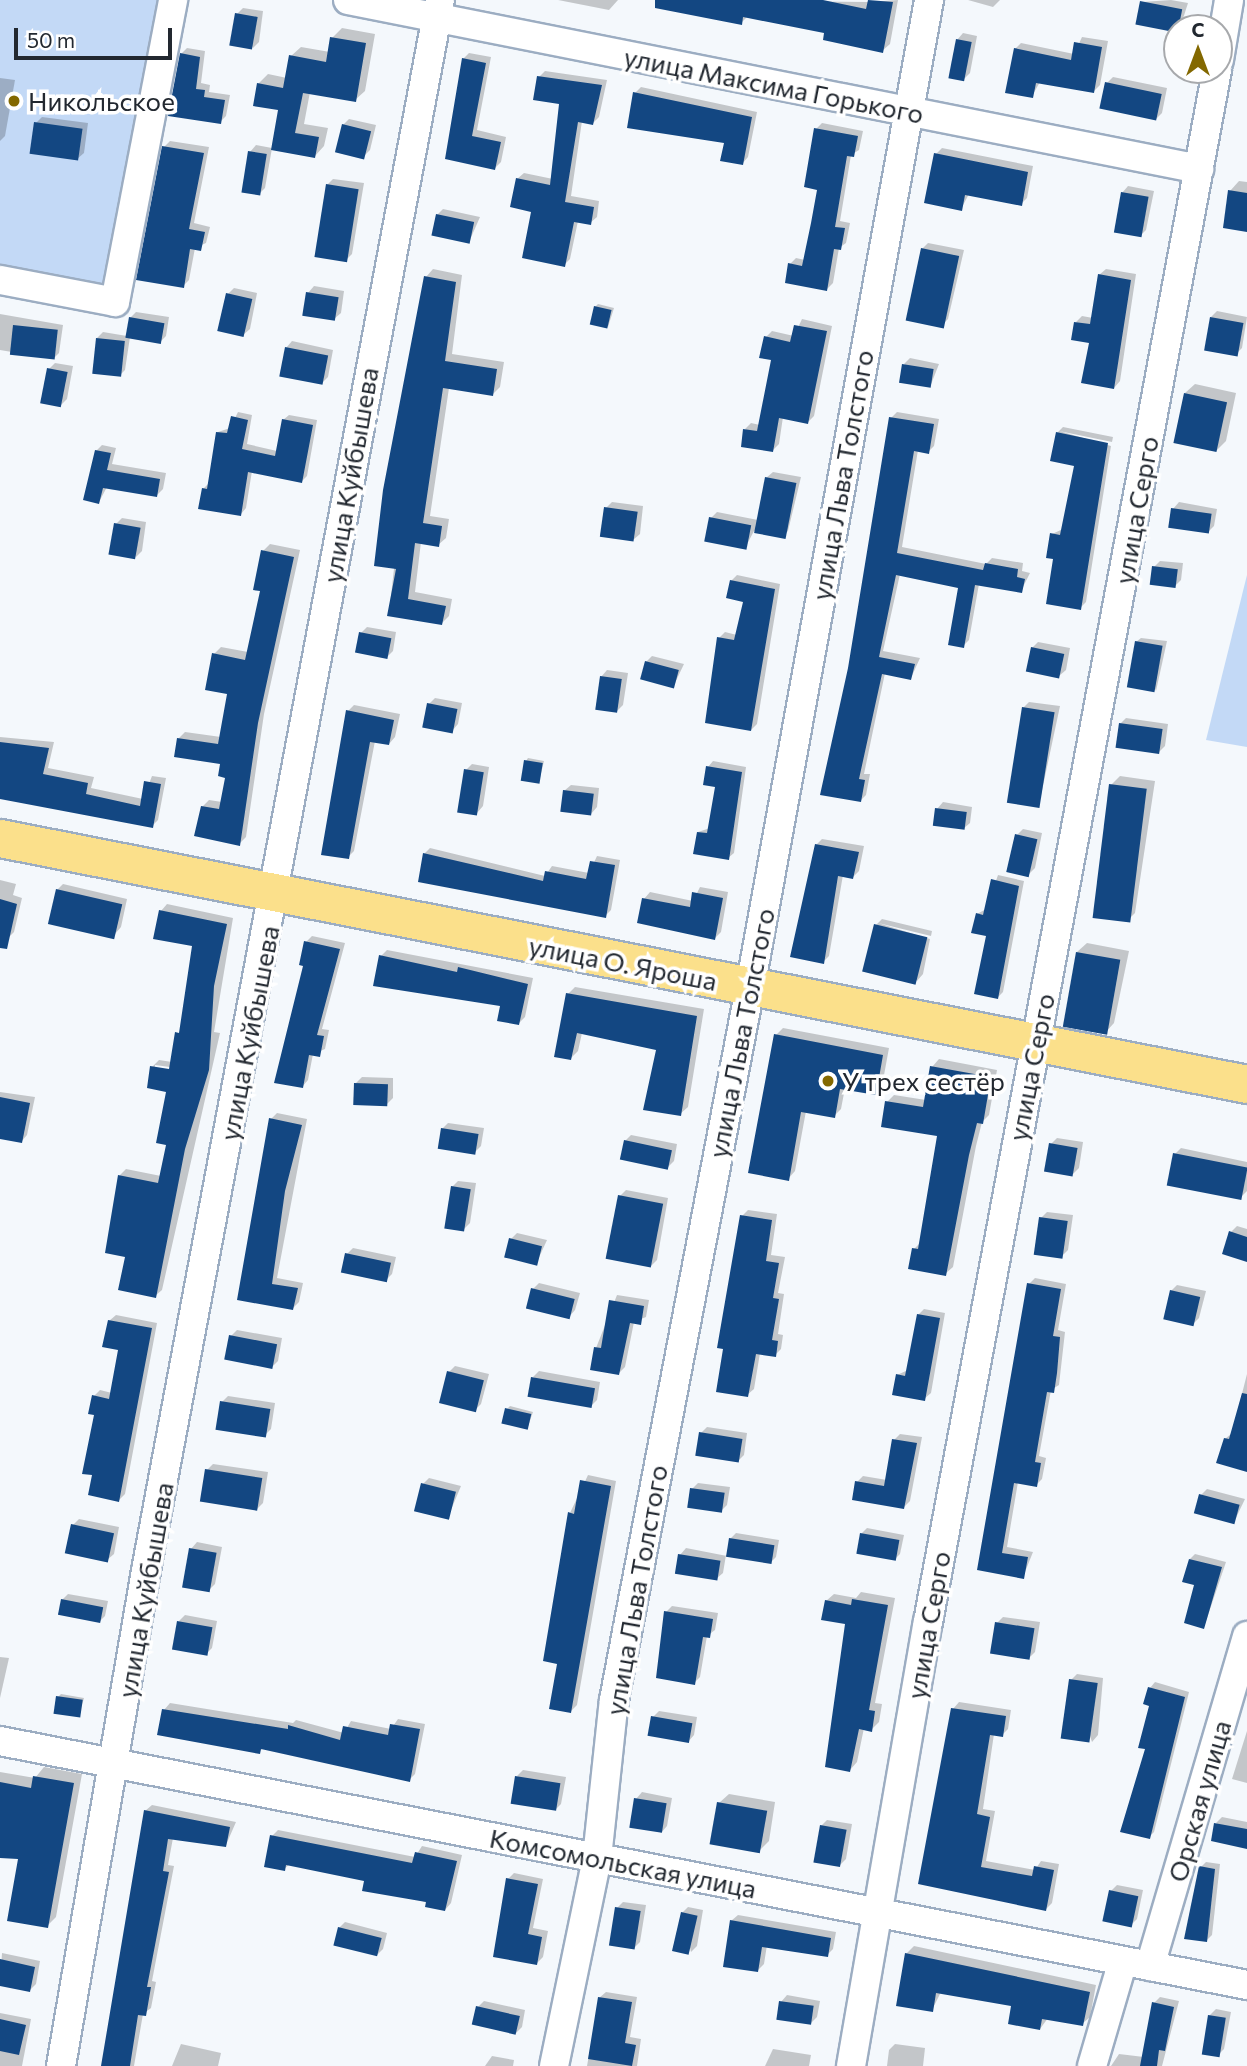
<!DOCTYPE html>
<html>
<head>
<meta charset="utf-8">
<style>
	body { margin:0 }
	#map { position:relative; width:1247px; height:2066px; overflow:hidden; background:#f4f8fc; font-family:Commissioner,sans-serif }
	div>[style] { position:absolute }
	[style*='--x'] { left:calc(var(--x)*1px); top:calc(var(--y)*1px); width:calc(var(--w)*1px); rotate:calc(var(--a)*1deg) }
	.green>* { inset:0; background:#c3d9f6 }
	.shadow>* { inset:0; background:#0003 }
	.building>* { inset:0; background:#134782; transform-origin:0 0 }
	.roads { filter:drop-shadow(2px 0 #9cadc2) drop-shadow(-2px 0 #9cadc2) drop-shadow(0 2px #9cadc2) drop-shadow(0 -2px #9cadc2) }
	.minor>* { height:28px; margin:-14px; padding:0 14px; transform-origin:14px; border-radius:14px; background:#fff }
	.major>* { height:37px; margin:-18.5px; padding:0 18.5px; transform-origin:18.5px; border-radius:18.5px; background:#fbe08b }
	.dots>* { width:19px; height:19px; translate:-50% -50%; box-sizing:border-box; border:4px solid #fff; border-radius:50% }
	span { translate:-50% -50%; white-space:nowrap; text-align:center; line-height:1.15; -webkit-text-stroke:7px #fff; paint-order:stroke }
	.street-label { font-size:26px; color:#222830 }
	.poi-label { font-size:26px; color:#222830 }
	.left { translate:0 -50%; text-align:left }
	.north { position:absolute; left:1163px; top:14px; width:70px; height:70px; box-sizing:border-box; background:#fff; border:2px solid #a7a9ac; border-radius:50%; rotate:0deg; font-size:19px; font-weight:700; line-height:28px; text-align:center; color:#222830 }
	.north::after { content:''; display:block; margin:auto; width:24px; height:32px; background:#836800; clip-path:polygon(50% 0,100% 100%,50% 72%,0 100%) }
	.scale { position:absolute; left:14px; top:28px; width:158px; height:32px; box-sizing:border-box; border:4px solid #222830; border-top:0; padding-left:9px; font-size:21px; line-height:24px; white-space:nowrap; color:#222830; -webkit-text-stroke:5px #fff; paint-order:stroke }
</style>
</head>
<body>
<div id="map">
	<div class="green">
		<div style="clip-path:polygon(0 0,158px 0,102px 291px,0 272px)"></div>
		<div style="clip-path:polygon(1247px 575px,1247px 747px,1206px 740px)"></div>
	</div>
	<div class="shadow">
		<div style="clip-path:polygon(558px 0,618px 0,609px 10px)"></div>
		<div style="clip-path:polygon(666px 0,870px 2px,898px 0,890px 44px,882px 51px,826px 32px,747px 17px,741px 23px)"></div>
		<div style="clip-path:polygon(968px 0,1000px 0,993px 7px)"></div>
		<div style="clip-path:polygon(1171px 0,1188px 3px,1180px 28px,1142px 2px)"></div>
		<div style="clip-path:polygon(243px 8px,263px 11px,259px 42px,253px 48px,237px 14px)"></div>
		<div style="clip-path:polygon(342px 28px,375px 34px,365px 91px,355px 100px,310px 92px,304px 124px,328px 128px,324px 146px,315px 156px,273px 148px,280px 109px,258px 84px,268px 74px,287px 78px,291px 56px,301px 47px,330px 52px,332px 38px)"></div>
		<div style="clip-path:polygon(963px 33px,977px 36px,970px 73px,964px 79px,957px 40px)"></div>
		<div style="clip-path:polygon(1082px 37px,1108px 41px,1100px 85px,1094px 91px,1040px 82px,1032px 96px,1015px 49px,1021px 43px,1074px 54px)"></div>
		<div style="clip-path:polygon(187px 48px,205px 51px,201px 83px,210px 85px,209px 92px,230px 95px,226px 116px,220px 122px,170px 114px,181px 54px)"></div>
		<div style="clip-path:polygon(469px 53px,491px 57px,477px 130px,506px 137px,501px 162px,495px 168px,447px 158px,463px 59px)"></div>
		<div style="clip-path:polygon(545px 71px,607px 80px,599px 117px,593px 123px,582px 121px,571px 196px,599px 201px,597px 217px,590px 223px,578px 221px,570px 259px,564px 265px,517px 179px,524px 173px,553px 179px,561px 103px,539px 77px)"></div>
		<div style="clip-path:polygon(1113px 77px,1167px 88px,1162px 113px,1156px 119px,1107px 83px)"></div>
		<div style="clip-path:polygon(0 78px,15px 80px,5px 136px,0 141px)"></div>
		<div style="clip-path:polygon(641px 87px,757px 112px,748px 157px,742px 164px,726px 142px,635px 93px)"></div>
		<div style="clip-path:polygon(42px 117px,88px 123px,84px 153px,77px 159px,36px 123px)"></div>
		<div style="clip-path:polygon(349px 119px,376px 125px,370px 150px,364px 156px,343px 125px)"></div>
		<div style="clip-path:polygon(822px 123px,863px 131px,859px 150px,851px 155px,840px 221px,850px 223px,846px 243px,839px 248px,833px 283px,827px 289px,790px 264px,796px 258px,805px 260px,819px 189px,816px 129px)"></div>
		<div style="clip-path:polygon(170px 141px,209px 147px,194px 223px,210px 227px,206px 243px,195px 248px,189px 280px,183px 286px,164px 147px)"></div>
		<div style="clip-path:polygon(256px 145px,272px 148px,265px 188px,259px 194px,250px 152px)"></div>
		<div style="clip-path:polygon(942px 148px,1033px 166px,1027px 198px,1021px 204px,969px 194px,961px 209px,936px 154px)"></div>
		<div style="clip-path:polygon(333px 179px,364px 183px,352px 254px,346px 260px,327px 185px)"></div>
		<div style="clip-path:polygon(1239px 181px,1247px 182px,1247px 230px,1230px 191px)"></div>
		<div style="clip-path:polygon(1128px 186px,1154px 191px,1146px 230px,1140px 236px,1122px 193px)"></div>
		<div style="clip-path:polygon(443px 209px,480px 217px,469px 242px,437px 215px)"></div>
		<div style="clip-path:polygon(928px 243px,964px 250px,948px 319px,941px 326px,922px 249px)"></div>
		<div style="clip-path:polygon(433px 269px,462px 275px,452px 354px,504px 362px,500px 387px,492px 395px,449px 388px,430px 516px,449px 519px,446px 538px,438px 545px,421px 542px,415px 592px,452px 599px,449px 616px,442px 623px,389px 614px,426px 277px)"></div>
		<div style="clip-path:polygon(1106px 269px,1136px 274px,1120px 381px,1114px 388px,1091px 341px,1076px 322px,1082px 316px,1093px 318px,1099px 275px)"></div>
		<div style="clip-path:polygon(314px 286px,344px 291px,341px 313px,334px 319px,308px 293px)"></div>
		<div style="clip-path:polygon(234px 288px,257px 293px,250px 329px,243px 335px,228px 294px)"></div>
		<div style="clip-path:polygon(598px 304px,614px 308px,608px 327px,595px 307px)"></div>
		<div style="clip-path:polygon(1217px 311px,1247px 317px,1242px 348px,1236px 354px,1211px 317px)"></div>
		<div style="clip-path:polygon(136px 312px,169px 317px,166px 336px,160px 342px,130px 337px,125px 370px,119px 376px,97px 338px,103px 332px,127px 336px,130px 318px)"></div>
		<div style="clip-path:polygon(0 314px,63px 325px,59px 353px,53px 359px,0 350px)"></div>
		<div style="clip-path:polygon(802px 319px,832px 326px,814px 416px,808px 422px,783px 417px,779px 444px,773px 450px,745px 429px,751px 423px,760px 425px,773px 359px,766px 337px,772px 331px,794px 336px)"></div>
		<div style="clip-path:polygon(292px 341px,333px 350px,328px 377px,322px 383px,286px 348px)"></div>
		<div style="clip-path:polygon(910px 358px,939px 364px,930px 387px,904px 364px)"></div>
		<div style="clip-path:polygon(55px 363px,73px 366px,67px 399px,61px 405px,49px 369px)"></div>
		<div style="clip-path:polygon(1195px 384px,1236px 393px,1226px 441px,1216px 451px,1185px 393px)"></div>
		<div style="clip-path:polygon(238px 412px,252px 415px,247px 444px,277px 451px,283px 420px,289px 415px,317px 420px,307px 476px,302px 481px,252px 471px,246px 508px,241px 514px,203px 489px,210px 482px,218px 432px,230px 428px)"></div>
		<div style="clip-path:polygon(897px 412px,939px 419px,934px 446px,928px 452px,918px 450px,902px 547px,986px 564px,992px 558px,1023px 563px,1022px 571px,1030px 573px,1021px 591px,979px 584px,969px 640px,963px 646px,960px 587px,900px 574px,883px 651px,920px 658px,911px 678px,885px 673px,864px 774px,870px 774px,866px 795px,860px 801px,849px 668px,891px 418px)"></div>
		<div style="clip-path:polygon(1063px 427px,1113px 437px,1112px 442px,1059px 431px,1111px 446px,1086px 602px,1080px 608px,1055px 558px,1052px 534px,1063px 529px,1076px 464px,1057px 433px)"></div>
		<div style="clip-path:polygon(102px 445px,116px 448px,112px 464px,166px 473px,163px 489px,157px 495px,107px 487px,99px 502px,96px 451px)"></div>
		<div style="clip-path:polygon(773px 472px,801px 477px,788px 531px,782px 537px,754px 531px,745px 548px,711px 518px,717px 512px,758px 520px,766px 478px)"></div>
		<div style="clip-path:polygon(612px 502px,643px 506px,640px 534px,633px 540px,606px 508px)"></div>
		<div style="clip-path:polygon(1179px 502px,1217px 509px,1214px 526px,1208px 532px,1173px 509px)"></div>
		<div style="clip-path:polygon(122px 518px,146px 522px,142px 551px,136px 557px,116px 524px)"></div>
		<div style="clip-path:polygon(270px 544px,300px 550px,264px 714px,246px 837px,239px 844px,202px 807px,209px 800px,222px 802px,228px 776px,222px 762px,178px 739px,185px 732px,221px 737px,229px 693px,214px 654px,221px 647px,248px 652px,262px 590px,263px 551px)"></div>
		<div style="clip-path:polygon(1160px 561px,1183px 563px,1181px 580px,1175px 586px,1154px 567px)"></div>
		<div style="clip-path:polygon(737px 575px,780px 584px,757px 724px,751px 730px,719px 638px,725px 632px,737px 635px,745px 600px,731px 581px)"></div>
		<div style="clip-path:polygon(367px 627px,396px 632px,393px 651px,387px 657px,361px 633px)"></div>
		<div style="clip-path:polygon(1141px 638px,1167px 641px,1156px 691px,1136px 642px)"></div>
		<div style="clip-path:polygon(1038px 642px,1070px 648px,1066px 670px,1059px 676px,1032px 648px)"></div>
		<div style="clip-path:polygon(652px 656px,684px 664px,674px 685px,646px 662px)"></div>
		<div style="clip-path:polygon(607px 670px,628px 673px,623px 705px,617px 711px,601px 677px)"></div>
		<div style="clip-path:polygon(435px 698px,462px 703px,458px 724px,452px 731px,429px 704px)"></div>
		<div style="clip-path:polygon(1029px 702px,1060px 706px,1040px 800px,1034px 806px,1023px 708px)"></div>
		<div style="clip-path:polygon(354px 705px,400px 714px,395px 737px,389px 744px,375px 741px,354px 851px,348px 857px,348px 711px)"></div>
		<div style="clip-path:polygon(1126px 718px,1168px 724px,1165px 746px,1159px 752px,1120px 724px)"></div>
		<div style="clip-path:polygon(0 737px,54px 742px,48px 768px,94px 777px,91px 788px,143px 799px,152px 776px,166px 778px,158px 820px,152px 826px,0 798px)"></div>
		<div style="clip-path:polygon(528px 758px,544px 761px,539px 782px,526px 761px)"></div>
		<div style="clip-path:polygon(713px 761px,746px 767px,734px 853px,728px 858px,698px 832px,710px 828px,717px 786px,708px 767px)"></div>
		<div style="clip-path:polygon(472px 764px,489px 767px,483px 806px,477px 813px,466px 770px)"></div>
		<div style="clip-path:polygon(1120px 776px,1155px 781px,1135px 913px,1126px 922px,1111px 785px)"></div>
		<div style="clip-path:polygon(571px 785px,599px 788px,597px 807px,591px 814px,564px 791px)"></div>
		<div style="clip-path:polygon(943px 802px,972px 807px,970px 823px,963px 829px,937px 809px)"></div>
		<div style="clip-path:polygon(1023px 829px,1042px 833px,1035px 868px,1029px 874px,1017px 835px)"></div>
		<div style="clip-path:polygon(822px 839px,864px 846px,859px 871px,853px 877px,843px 875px,829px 956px,823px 962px,816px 845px)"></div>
		<div style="clip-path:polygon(430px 848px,545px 876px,552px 866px,589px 873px,597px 856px,620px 860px,611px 910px,605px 916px,424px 854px)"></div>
		<div style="clip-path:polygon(998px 875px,1024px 881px,1003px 992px,998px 997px,989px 935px,977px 914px,986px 909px)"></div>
		<div style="clip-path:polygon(0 880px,16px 884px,13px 895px,22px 898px,14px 932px,8px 938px,0 936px)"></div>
		<div style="clip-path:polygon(63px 884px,127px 899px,121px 927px,115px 934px,57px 890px)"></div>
		<div style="clip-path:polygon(700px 887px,728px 892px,721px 932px,715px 938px,644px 899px,650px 892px,693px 901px)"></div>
		<div style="clip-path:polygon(evenodd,167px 904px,233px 918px,214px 1032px,220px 1033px,162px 1290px,155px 1296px,128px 1256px,120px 1175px,126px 1169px,161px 1176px,168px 1144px,169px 1090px,152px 1067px,159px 1060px,172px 1062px,182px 1028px,194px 945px,161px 911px,167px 904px,155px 1065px,177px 1068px,177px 1072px,155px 1068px,155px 1065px)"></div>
		<div style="clip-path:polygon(882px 919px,932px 931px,931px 936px,878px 923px,930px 939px,923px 974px,917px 981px,876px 925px)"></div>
		<div style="clip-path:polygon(312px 936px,345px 943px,322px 1029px,329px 1030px,325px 1049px,313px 1054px,308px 1080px,302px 1087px,306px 942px)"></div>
		<div style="clip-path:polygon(1087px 943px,1129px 951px,1114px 1023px,1105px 1033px,1077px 952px)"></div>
		<div style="clip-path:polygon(387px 950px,533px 978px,525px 1017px,518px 1024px,502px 1005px,381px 956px)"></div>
		<div style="clip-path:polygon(575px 987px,704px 1009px,688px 1107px,680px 1114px,658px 1049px,582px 1033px,578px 1051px,571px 1058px,568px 994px)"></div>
		<div style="clip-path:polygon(783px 1028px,889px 1048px,882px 1086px,875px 1093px,845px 1088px,841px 1109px,834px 1116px,806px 1111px,795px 1171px,788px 1179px,776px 1035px)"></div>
		<div style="clip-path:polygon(939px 1059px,997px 1070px,989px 1115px,982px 1122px,976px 1146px,953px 1267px,945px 1274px,914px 1249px,921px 1242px,939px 1134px,887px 1102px,894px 1095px,926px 1100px,932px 1067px)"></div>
		<div style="clip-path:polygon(362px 1077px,393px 1078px,393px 1098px,387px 1104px,356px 1083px)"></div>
		<div style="clip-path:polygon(0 1092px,35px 1097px,27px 1135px,21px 1142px,0 1137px)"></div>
		<div style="clip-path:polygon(277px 1113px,307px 1119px,277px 1278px,303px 1283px,299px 1302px,293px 1308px,239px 1298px,271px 1119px)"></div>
		<div style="clip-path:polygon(448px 1123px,484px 1128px,481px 1146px,475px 1152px,442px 1129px)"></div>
		<div style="clip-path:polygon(631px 1135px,677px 1144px,674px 1161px,668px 1167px,625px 1141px)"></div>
		<div style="clip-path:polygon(1057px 1138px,1083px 1142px,1079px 1168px,1073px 1174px,1051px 1144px)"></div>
		<div style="clip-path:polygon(1181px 1148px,1247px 1162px,1247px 1191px,1241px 1197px,1175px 1154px)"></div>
		<div style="clip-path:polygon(458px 1181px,476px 1183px,470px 1223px,464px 1229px,452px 1187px)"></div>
		<div style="clip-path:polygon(626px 1190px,668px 1198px,657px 1260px,650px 1267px,620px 1196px)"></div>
		<div style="clip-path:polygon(748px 1210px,777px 1214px,771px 1255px,785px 1257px,778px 1293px,784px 1294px,778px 1334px,783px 1335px,781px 1349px,775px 1355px,760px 1353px,754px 1389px,747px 1395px,742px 1216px)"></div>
		<div style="clip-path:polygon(1047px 1212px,1073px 1215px,1068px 1250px,1062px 1256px,1041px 1218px)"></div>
		<div style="clip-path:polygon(1237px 1226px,1247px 1229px,1247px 1261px,1231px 1232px)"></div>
		<div style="clip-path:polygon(517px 1233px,547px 1240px,536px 1264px,511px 1239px)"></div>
		<div style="clip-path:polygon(353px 1248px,396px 1257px,392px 1274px,386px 1280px,347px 1254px)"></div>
		<div style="clip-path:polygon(1035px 1278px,1066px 1284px,1058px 1330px,1065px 1332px,1059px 1385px,1051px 1390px,1039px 1456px,1046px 1458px,1042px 1479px,1036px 1485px,1018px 1482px,1007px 1547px,1033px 1552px,1023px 1577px,979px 1569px,1029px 1284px)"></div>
		<div style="clip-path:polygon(539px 1283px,580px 1293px,575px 1310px,569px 1317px,533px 1289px)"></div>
		<div style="clip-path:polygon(1177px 1285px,1206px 1291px,1199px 1318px,1193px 1324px,1171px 1291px)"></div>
		<div style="clip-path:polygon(617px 1295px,649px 1300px,646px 1317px,634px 1322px,625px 1367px,619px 1373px,596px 1348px)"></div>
		<div style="clip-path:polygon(924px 1309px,945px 1313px,931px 1393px,924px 1399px,897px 1375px,908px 1370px,918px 1315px)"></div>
		<div style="clip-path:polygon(116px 1315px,157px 1323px,125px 1494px,119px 1500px,94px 1474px,94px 1396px,100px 1390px,112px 1393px,120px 1349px,109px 1321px)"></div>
		<div style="clip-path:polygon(237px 1330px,282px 1338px,278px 1361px,272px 1367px,231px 1336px)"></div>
		<div style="clip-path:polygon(455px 1366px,489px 1374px,481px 1404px,475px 1410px,449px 1372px)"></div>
		<div style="clip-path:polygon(539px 1371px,600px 1382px,597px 1400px,591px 1406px,533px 1377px)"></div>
		<div style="clip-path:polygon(1247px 1374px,1247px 1470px,1225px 1439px,1232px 1433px)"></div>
		<div style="clip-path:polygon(228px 1396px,275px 1403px,271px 1429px,265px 1435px,222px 1402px)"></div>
		<div style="clip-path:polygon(510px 1406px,533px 1412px,527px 1429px,507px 1409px)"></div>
		<div style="clip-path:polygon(707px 1427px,747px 1433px,744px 1455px,738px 1461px,701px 1433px)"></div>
		<div style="clip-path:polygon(900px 1434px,922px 1437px,910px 1501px,904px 1507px,857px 1482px,863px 1476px,887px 1480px,894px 1440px)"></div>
		<div style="clip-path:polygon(213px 1464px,268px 1472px,263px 1503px,257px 1509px,207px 1470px)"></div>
		<div style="clip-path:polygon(588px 1475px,616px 1481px,577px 1705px,571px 1711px,559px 1663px,545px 1660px,570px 1513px)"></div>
		<div style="clip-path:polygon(429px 1478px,461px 1486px,448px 1517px,423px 1484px)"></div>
		<div style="clip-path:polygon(698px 1483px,730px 1487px,727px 1505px,721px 1511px,692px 1489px)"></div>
		<div style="clip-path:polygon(1207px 1489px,1245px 1499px,1234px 1522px,1201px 1495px)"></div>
		<div style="clip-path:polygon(79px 1519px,119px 1527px,114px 1554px,107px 1560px,73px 1525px)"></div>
		<div style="clip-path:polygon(867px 1528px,904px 1535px,900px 1554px,894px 1560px,861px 1534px)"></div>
		<div style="clip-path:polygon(736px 1533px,779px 1540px,776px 1557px,770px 1563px,726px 1555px,723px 1573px,716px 1579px,680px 1555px,686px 1548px,727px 1556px,730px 1539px)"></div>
		<div style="clip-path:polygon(197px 1542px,222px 1547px,215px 1584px,209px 1590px,191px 1549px)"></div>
		<div style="clip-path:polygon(1195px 1554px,1226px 1562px,1204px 1627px,1190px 1559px)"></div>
		<div style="clip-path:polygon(861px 1592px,895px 1598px,875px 1703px,882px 1704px,879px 1722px,871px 1730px,864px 1728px,857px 1762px,850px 1770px,847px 1623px,826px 1601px,834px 1594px,856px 1598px)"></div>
		<div style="clip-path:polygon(68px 1594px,108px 1601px,105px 1616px,99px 1622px,62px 1600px)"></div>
		<div style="clip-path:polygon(672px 1606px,718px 1613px,715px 1630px,707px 1636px,700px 1677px,694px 1683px,666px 1612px)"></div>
		<div style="clip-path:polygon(185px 1615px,217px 1621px,212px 1648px,206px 1654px,179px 1621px)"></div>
		<div style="clip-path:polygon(1003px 1617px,1040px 1622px,1035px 1652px,1029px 1658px,997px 1623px)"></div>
		<div style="clip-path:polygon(0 1657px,9px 1658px,0 1698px)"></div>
		<div style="clip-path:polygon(1077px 1674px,1103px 1678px,1098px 1735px,1092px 1742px,1071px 1680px)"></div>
		<div style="clip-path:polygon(1155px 1682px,1189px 1692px,1154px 1832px,1149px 1837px,1147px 1748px,1150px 1688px)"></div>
		<div style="clip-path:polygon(61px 1694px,84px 1698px,79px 1716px,58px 1697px)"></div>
		<div style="clip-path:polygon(959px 1702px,1011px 1710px,1008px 1729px,1002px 1735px,994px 1734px,983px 1809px,995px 1811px,986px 1861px,1035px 1870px,1041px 1861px,1059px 1864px,1052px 1903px,1045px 1910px,920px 1882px,953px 1709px)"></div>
		<div style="clip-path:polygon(170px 1703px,293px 1723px,296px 1720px,344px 1733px,351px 1721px,391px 1729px,398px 1719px,425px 1724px,415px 1774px,409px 1780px,263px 1748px,259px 1752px,164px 1710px)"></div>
		<div style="clip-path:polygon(659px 1711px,697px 1717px,694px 1735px,688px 1742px,653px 1717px)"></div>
		<div style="clip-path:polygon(1247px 1731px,1247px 1783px,1232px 1779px)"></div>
		<div style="clip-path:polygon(44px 1767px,82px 1774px,56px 1917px,47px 1926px,0 1812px,0 1772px,35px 1778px)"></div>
		<div style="clip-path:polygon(523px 1770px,566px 1777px,561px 1804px,555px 1810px,517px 1776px)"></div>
		<div style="clip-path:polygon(642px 1792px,672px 1798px,667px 1826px,661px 1833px,636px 1799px)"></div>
		<div style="clip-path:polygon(729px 1794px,775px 1802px,769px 1841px,759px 1851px,719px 1803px)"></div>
		<div style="clip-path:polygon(152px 1805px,236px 1822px,226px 1845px,173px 1838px,168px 1865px,174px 1866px,152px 1981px,156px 1982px,151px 2008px,143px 2014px,134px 2066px,103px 2066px,145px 1811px)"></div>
		<div style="clip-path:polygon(1222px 1817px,1247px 1822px,1247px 1847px,1216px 1823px)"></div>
		<div style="clip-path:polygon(827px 1820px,852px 1824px,846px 1859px,840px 1865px,821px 1826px)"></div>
		<div style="clip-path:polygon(278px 1830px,415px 1857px,422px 1846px,462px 1855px,451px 1903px,445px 1910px,366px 1879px,290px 1864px,284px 1869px,272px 1836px)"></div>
		<div style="clip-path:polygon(1206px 1862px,1220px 1864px,1212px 1935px,1207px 1940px,1201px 1867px)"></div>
		<div style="clip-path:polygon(514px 1873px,543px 1879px,533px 1928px,548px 1931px,543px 1957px,537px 1963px,508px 1879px)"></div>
		<div style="clip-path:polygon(1117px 1885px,1143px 1890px,1137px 1919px,1131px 1925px,1111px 1891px)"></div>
		<div style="clip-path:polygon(623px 1902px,646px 1905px,640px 1942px,634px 1948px,617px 1908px)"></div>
		<div style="clip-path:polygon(688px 1907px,703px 1910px,697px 1946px,691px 1952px,682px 1913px)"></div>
		<div style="clip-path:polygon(738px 1915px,836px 1932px,833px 1949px,827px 1955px,767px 1945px,764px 1964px,758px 1970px,731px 1921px)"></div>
		<div style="clip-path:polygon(345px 1922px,387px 1933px,383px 1949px,377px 1955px,339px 1928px)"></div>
		<div style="clip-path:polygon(914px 1946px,1096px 1985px,1090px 2017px,1082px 2024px,1048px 2018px,1040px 2029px,1013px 2005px,941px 1992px,932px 2010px,906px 1954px)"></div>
		<div style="clip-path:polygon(2px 1953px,40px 1961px,36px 1984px,30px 1990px,0 1984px)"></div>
		<div style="clip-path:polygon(606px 1992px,637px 1997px,630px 2037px,641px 2039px,637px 2066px,587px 2066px,599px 1998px)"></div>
		<div style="clip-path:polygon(787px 1995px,820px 2001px,817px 2017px,811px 2023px,781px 2002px)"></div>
		<div style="clip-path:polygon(1160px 1997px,1179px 2001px,1162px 2066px,1111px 2066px,1119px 2054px,1144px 2057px,1154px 2003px)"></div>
		<div style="clip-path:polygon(484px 2001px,525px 2010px,522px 2027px,516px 2033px,478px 2007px)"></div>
		<div style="clip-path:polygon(1216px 2009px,1231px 2012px,1224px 2049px,1218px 2055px,1209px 2016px)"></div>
		<div style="clip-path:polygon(0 2013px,31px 2019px,22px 2066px,0 2066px)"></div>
		<div style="clip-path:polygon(181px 2044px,221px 2053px,218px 2066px,172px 2066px)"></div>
		<div style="clip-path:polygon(895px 2044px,925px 2048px,923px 2066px,887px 2066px,889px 2050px)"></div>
		<div style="clip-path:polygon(773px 2049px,811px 2055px,809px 2066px,765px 2066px)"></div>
		<div style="clip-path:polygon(492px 2056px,514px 2060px,513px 2066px,485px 2066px)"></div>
	</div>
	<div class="building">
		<div style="clip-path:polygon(655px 0,823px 0,866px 9px,868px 0,893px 2px,883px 53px,823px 40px,824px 33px,743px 17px,742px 25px,655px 8px)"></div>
		<div style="left:1140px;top:1px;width:43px;height:24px;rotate:11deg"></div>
		<div style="left:235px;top:13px;width:23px;height:33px;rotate:10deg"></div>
		<div style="clip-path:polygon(330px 37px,366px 43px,356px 102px,303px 93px,295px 133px,319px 137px,315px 158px,271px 150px,278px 110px,253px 106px,257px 83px,283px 88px,289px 55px,326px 62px)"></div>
		<div style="left:956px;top:39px;width:16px;height:40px;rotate:11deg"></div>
		<div style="clip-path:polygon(1074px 42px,1102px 47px,1094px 93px,1036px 83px,1033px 98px,1005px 93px,1014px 48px,1071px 60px)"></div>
		<div style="clip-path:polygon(180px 53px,200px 57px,196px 89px,205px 90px,204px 97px,225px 100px,221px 124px,168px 116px)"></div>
		<div style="clip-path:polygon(462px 58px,486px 63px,472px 136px,501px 142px,495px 170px,445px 159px)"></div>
		<div style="clip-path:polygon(537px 76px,602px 85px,593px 125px,578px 122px,565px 202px,594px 207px,591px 225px,574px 222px,565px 267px,522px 258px,531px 212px,510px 207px,516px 178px,550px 185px,559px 104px,533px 100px)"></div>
		<div style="left:1105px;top:82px;width:58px;height:27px;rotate:12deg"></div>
		<div style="clip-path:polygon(633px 92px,752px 117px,743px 165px,720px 161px,724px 143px,627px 128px)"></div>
		<div style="left:34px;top:122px;width:49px;height:32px;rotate:8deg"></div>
		<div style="left:342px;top:124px;width:30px;height:29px;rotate:14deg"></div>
		<div style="clip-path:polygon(814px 128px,858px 136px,854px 157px,847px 156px,835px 227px,845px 228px,841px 250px,834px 249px,827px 291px,785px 283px,788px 263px,802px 266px,811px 223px,817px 190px,804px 187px)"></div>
		<div style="clip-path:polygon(162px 146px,204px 153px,189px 229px,205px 232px,201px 251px,190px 249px,184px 288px,136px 280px)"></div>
		<div style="left:248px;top:151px;width:19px;height:42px;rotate:9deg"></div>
		<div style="clip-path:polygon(934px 153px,1028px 172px,1022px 206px,965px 195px,962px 211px,924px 203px)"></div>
		<div style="left:326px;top:184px;width:33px;height:74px;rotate:9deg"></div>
		<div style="clip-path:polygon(1228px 190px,1247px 193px,1247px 232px,1223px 228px)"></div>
		<div style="left:1121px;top:192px;width:28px;height:41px;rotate:10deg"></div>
		<div style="left:436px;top:214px;width:39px;height:22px;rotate:12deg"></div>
		<div style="left:921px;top:248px;width:39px;height:74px;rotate:12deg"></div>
		<div style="clip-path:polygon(1098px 274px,1131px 280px,1114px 389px,1081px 383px,1089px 343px,1071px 340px,1074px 322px,1090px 324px)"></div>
		<div style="clip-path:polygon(424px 276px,456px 282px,445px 361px,497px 369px,493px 396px,443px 388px,423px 523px,442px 526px,439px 547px,415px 543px,408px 599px,446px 606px,442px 625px,387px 616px,396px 569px,374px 566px,383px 490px)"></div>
		<div style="left:306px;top:292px;width:33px;height:24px;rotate:9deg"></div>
		<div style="left:226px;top:293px;width:27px;height:39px;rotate:13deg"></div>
		<div style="left:594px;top:306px;width:18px;height:19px;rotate:13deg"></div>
		<div style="left:129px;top:317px;width:36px;height:21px;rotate:10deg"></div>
		<div style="left:1210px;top:317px;width:34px;height:34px;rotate:10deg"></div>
		<div style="left:13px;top:325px;width:45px;height:30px;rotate:6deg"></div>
		<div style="clip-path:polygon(794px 325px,827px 331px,808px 424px,779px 418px,773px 452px,741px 447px,743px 429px,757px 431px,771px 360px,759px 358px,764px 336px,790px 342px)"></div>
		<div style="left:96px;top:338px;width:29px;height:36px;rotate:6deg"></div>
		<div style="left:285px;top:347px;width:44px;height:30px;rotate:11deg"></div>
		<div style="left:902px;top:364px;width:32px;height:19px;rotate:9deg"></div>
		<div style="left:47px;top:368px;width:21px;height:36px;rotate:11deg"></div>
		<div style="left:1184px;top:393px;width:44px;height:51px;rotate:12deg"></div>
		<div style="clip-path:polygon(231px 416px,248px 420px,242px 449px,275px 456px,282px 419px,313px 425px,302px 483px,248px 472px,241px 516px,198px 509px,202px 488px,207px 489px,216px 432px,227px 433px)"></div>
		<div style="clip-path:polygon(889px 417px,934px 424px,929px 454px,914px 451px,897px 553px,983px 570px,985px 563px,1018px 569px,1017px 577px,1025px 579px,1022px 593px,975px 585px,964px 648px,948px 645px,958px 588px,896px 575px,879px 657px,915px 664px,911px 680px,882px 674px,859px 779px,865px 780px,861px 802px,820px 795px,848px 668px)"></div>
		<div style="clip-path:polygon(1056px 432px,1108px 443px,1081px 610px,1046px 604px,1053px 559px,1046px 558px,1050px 533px,1060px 535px,1074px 466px,1050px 461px)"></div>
		<div style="clip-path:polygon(95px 450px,111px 453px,107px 470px,160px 479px,157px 497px,103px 488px,99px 504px,83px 500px)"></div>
		<div style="left:765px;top:477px;width:32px;height:57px;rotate:11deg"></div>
		<div style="left:604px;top:507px;width:34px;height:30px;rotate:8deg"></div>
		<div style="left:1171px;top:508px;width:41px;height:20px;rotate:8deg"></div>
		<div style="left:709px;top:517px;width:43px;height:25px;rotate:11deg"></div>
		<div style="left:114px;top:523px;width:27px;height:32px;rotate:10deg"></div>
		<div style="clip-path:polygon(261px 550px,294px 557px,258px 723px,240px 846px,194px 836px,201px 806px,219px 809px,225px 778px,218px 776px,220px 764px,174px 757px,177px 738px,218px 744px,227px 694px,205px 690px,212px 653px,245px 660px,260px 591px,253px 590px)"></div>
		<div style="left:1152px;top:566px;width:26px;height:19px;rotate:7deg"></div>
		<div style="clip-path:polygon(730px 580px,775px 589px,751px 731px,705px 723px,717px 637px,734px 640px,743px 602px,726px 598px)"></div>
		<div style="left:359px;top:632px;width:33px;height:21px;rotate:11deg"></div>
		<div style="left:1135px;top:641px;width:28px;height:47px;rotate:10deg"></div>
		<div style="left:1031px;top:647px;width:34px;height:25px;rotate:12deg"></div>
		<div style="left:645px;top:661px;width:35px;height:19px;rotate:15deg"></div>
		<div style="left:600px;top:676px;width:22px;height:34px;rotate:8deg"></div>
		<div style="left:427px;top:703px;width:31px;height:25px;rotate:11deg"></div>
		<div style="left:1022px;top:707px;width:33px;height:97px;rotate:9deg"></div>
		<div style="clip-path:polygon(346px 710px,394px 720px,389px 745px,370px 742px,349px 859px,321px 855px)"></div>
		<div style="left:1119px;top:723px;width:44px;height:25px;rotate:8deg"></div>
		<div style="clip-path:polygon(0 742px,49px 748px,43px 774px,88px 783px,86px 794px,140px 806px,144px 781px,161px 784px,153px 828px,0 799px)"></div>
		<div style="left:524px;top:760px;width:19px;height:21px;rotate:9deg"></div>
		<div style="clip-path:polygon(706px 766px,742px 772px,729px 860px,693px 854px,697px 832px,707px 833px,715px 787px,703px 785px)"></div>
		<div style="left:464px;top:769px;width:20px;height:44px;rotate:9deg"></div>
		<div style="left:1109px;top:784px;width:38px;height:135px;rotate:7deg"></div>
		<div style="left:563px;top:790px;width:31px;height:22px;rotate:7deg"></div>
		<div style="left:935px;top:808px;width:32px;height:18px;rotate:7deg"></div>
		<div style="left:1015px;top:834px;width:23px;height:39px;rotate:13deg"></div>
		<div style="clip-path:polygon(815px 844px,859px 852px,853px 879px,838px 876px,824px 964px,790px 957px)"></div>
		<div style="clip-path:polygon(423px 853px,543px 881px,545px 871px,586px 879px,590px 861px,615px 865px,606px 918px,418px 882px)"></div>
		<div style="clip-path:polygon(991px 879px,1019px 886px,998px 999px,974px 994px,986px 936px,971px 933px,976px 913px,983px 915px)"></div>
		<div style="left:56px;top:889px;width:68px;height:36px;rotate:13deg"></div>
		<div style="clip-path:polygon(692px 892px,723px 898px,715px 940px,637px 923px,642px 898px,690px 907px)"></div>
		<div style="clip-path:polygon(0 899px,17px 904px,7px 949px,0 948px)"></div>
		<div style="clip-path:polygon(159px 910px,227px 924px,214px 986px,209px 1070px,185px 1149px,156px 1298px,118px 1290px,125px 1257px,105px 1253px,118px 1175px,158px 1183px,166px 1145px,156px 1143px,166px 1092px,147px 1088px,150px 1066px,169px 1069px,175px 1032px,179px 1033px,192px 946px,153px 939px)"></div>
		<div style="left:874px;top:924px;width:55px;height:49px;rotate:14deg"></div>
		<div style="clip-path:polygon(304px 941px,340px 949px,317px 1035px,324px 1036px,320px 1057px,309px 1055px,303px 1088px,274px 1083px,303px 966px,299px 965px)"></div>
		<div style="left:1076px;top:952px;width:45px;height:76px;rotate:10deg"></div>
		<div style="clip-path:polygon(379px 955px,457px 972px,458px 967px,528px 984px,519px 1025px,497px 1021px,500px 1006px,373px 986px)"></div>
		<div style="clip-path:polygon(566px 993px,697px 1016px,681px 1116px,643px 1110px,656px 1050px,577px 1033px,571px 1060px,554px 1057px)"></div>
		<div style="clip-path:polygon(774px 1034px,883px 1055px,876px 1095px,840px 1089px,835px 1118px,801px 1112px,789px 1181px,748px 1173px)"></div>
		<div style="clip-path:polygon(930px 1066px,991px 1077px,983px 1124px,977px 1123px,969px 1155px,946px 1276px,908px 1269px,912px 1248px,918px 1249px,937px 1136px,881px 1127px,885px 1101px,923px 1107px)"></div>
		<div style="left:354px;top:1083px;width:34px;height:22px;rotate:2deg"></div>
		<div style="clip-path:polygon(0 1097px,30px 1103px,22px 1143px,0 1139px)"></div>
		<div style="clip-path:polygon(269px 1118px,302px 1125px,285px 1191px,272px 1284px,298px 1288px,293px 1310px,237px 1300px)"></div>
		<div style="left:441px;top:1128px;width:38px;height:21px;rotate:9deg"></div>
		<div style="left:624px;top:1140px;width:49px;height:20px;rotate:12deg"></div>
		<div style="left:1049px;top:1143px;width:29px;height:29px;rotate:10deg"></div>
		<div style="left:1173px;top:1153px;width:76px;height:33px;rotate:11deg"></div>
		<div style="left:451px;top:1186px;width:20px;height:43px;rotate:9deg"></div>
		<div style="left:618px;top:1195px;width:46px;height:65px;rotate:11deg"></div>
		<div style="clip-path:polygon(740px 1215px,772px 1220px,766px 1261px,779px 1263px,773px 1298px,779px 1299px,772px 1340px,778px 1341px,776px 1357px,756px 1354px,748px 1397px,716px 1392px,723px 1349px,717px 1348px)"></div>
		<div style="left:1039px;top:1217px;width:29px;height:38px;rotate:8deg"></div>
		<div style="clip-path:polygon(1229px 1231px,1247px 1237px,1247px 1262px,1222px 1254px)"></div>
		<div style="left:509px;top:1238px;width:34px;height:20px;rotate:14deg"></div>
		<div style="left:345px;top:1253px;width:47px;height:20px;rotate:12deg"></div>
		<div style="clip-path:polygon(1027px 1283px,1061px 1289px,1053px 1336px,1060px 1337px,1057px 1373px,1054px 1393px,1047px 1392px,1035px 1462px,1041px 1463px,1037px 1487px,1014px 1483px,1002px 1553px,1028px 1557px,1024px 1579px,977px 1570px)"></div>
		<div style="left:531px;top:1288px;width:45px;height:21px;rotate:14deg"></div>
		<div style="left:1170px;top:1290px;width:31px;height:30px;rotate:13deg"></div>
		<div style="clip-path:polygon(609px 1300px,644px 1306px,641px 1325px,630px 1323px,619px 1375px,590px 1370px,594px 1347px,601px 1348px)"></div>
		<div style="clip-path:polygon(917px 1314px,940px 1318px,925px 1401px,892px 1395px,896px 1374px,905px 1376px)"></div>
		<div style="clip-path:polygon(108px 1320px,152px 1328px,119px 1502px,88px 1495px,92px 1475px,82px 1474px,94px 1415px,88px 1414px,92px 1395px,109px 1399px,118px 1350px,102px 1347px)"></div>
		<div style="left:229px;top:1335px;width:49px;height:25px;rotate:11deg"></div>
		<div style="left:447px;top:1371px;width:38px;height:33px;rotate:14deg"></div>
		<div style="left:531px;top:1377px;width:65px;height:20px;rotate:10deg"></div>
		<div style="clip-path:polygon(1242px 1393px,1247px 1394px,1247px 1472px,1216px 1463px,1224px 1438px,1229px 1439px)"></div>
		<div style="left:220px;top:1401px;width:51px;height:29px;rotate:9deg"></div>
		<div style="left:505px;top:1408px;width:27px;height:16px;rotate:13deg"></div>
		<div style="left:699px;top:1432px;width:44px;height:24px;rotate:9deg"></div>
		<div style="clip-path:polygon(892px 1439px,917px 1443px,904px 1509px,852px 1500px,855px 1481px,884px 1486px)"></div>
		<div style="left:205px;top:1469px;width:58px;height:33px;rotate:9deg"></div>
		<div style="clip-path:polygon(580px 1480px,611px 1486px,571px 1713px,549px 1709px,557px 1664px,543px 1661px,568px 1512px,574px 1514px)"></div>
		<div style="left:421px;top:1483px;width:36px;height:29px;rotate:14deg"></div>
		<div style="left:690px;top:1488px;width:35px;height:20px;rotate:8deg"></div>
		<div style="left:1199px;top:1494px;width:42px;height:20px;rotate:15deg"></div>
		<div style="left:71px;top:1524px;width:44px;height:30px;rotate:12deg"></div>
		<div style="left:860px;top:1533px;width:40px;height:21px;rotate:10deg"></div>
		<div style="left:729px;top:1538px;width:46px;height:19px;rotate:9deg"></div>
		<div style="left:189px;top:1548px;width:28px;height:40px;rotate:10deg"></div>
		<div style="left:678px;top:1554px;width:43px;height:20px;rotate:9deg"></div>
		<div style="clip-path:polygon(1189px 1559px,1222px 1567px,1204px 1629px,1184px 1623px,1194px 1585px,1182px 1582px)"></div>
		<div style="left:61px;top:1599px;width:43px;height:16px;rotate:11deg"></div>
		<div style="clip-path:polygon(852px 1599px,888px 1605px,869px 1710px,875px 1711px,872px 1732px,859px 1729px,850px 1772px,825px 1767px,845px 1624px,821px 1620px,825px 1600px,851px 1605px)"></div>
		<div style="clip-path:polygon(664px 1611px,713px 1619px,710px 1638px,703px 1637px,695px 1685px,656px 1678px)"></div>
		<div style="left:177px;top:1621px;width:36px;height:29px;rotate:10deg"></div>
		<div style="left:995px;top:1622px;width:40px;height:32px;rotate:9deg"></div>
		<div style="left:1069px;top:1679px;width:29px;height:60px;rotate:8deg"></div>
		<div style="clip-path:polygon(1148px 1687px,1185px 1697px,1150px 1839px,1120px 1832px,1145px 1749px,1138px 1748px,1149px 1706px,1143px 1704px)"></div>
		<div style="left:56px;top:1696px;width:27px;height:18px;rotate:8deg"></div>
		<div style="clip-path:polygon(951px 1708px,1006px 1716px,1003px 1737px,990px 1735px,977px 1814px,990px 1817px,981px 1867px,1032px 1876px,1034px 1866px,1054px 1870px,1046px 1911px,918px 1884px)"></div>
		<div style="clip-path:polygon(162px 1709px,288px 1729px,288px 1725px,340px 1740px,343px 1726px,388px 1735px,390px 1724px,420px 1729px,410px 1782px,261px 1749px,260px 1754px,157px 1735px)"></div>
		<div style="left:651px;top:1716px;width:42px;height:20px;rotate:10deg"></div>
		<div style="clip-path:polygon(33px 1776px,74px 1783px,48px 1928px,7px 1921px,18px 1859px,0 1858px,0 1782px,31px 1788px)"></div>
		<div style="left:515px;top:1776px;width:46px;height:28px;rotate:9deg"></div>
		<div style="left:634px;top:1798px;width:33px;height:30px;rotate:9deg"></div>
		<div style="left:717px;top:1802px;width:51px;height:43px;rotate:10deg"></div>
		<div style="clip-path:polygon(144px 1810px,230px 1827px,226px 1847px,168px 1839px,163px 1871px,169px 1872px,147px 1987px,151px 1987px,146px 2016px,138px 2015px,130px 2066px,101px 2066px)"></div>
		<div style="clip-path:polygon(1214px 1823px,1247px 1829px,1247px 1849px,1211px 1841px)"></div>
		<div style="left:820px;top:1825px;width:27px;height:38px;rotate:10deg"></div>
		<div style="clip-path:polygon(270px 1835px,412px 1863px,415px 1852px,457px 1861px,445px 1911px,425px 1907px,426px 1902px,362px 1891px,364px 1881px,286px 1865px,285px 1871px,264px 1867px)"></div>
		<div style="clip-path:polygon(1199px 1866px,1215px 1869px,1207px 1942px,1184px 1939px)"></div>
		<div style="clip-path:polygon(506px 1878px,538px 1884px,528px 1934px,542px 1937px,537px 1965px,493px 1957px)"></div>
		<div style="left:1109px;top:1890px;width:30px;height:32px;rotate:12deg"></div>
		<div style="left:615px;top:1907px;width:26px;height:39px;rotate:9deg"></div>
		<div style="left:681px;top:1912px;width:17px;height:40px;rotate:13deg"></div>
		<div style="clip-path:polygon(730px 1920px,831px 1938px,828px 1957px,762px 1947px,758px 1972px,723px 1967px)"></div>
		<div style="left:338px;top:1927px;width:45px;height:19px;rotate:14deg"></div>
		<div style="clip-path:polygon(905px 1953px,1090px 1992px,1083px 2026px,1042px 2019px,1040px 2030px,1008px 2024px,1011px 2006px,936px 1993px,933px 2012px,896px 2006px)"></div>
		<div style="clip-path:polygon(0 1959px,35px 1967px,30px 1992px,0 1986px)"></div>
		<div style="clip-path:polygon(598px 1997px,632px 2002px,625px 2043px,636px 2045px,632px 2066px,588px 2059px)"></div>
		<div style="left:779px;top:2001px;width:35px;height:19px;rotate:8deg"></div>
		<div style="clip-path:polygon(1152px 2002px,1174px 2007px,1165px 2051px,1159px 2050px,1157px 2066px,1140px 2066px)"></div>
		<div style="left:476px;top:2006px;width:45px;height:19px;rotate:13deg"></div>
		<div style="left:1208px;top:2015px;width:18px;height:40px;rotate:9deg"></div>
		<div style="clip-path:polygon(0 2019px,26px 2025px,19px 2055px,0 2051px)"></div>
	</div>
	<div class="roads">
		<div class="minor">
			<div style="--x:348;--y:0;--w:868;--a:11.23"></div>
			<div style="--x:1219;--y:60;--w:61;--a:-80.5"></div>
			<div style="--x:0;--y:280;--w:117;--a:10.8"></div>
			<div style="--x:115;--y:302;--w:308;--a:-79.1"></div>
			<div style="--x:0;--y:1741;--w:1271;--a:11.07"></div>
			<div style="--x:1150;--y:1966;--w:344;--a:-73.6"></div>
			<div style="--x:61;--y:2066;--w:508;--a:-80.26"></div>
			<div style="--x:147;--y:1565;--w:1592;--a:-79.4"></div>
			<div style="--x:554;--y:2066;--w:212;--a:-78.3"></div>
			<div style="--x:597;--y:1858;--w:159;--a:-83.9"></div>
			<div style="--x:614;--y:1700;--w:725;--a:-79.19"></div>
			<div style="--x:750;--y:988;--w:1004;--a:-79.73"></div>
			<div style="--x:851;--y:2066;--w:451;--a:-80.2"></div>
			<div style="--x:928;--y:1622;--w:1579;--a:-79.45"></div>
			<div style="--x:1092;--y:2066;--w:109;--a:-73.6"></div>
		</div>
		<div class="major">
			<div style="--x:0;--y:838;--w:1271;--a:11.16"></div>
		</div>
	</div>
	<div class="dots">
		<div style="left:14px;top:101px;background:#836800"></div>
		<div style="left:828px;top:1081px;background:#836800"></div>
	</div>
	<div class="street-label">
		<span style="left:774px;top:85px;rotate:11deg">улица Максима Горького</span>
		<span style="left:350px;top:475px;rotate:-80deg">улица Куйбышева</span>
		<span style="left:842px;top:475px;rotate:-80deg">улица Льва Толстого</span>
		<span style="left:1136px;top:510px;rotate:-80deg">улица Серго</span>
		<span style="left:623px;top:963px;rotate:11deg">улица О. Яроша</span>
		<span style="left:249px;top:1033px;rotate:-79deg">улица Куйбышева</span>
		<span style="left:741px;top:1033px;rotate:-79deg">улица Льва Толстого</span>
		<span style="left:1031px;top:1067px;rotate:-79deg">улица Серго</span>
		<span style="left:145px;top:1590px;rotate:-80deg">улица Куйбышева</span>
		<span style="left:636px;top:1590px;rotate:-80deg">улица Льва Толстого</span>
		<span style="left:928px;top:1625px;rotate:-80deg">улица Серго</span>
		<span style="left:1199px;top:1801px;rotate:-74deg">Орская улица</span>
		<span style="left:623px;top:1863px;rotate:11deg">Комсомольская улица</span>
	</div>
	<div class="poi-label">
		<span class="left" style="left:28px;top:101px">Никольское</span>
		<span class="left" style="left:842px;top:1081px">У трех сестёр</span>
	</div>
	<div class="north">С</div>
	<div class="scale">50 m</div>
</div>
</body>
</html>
